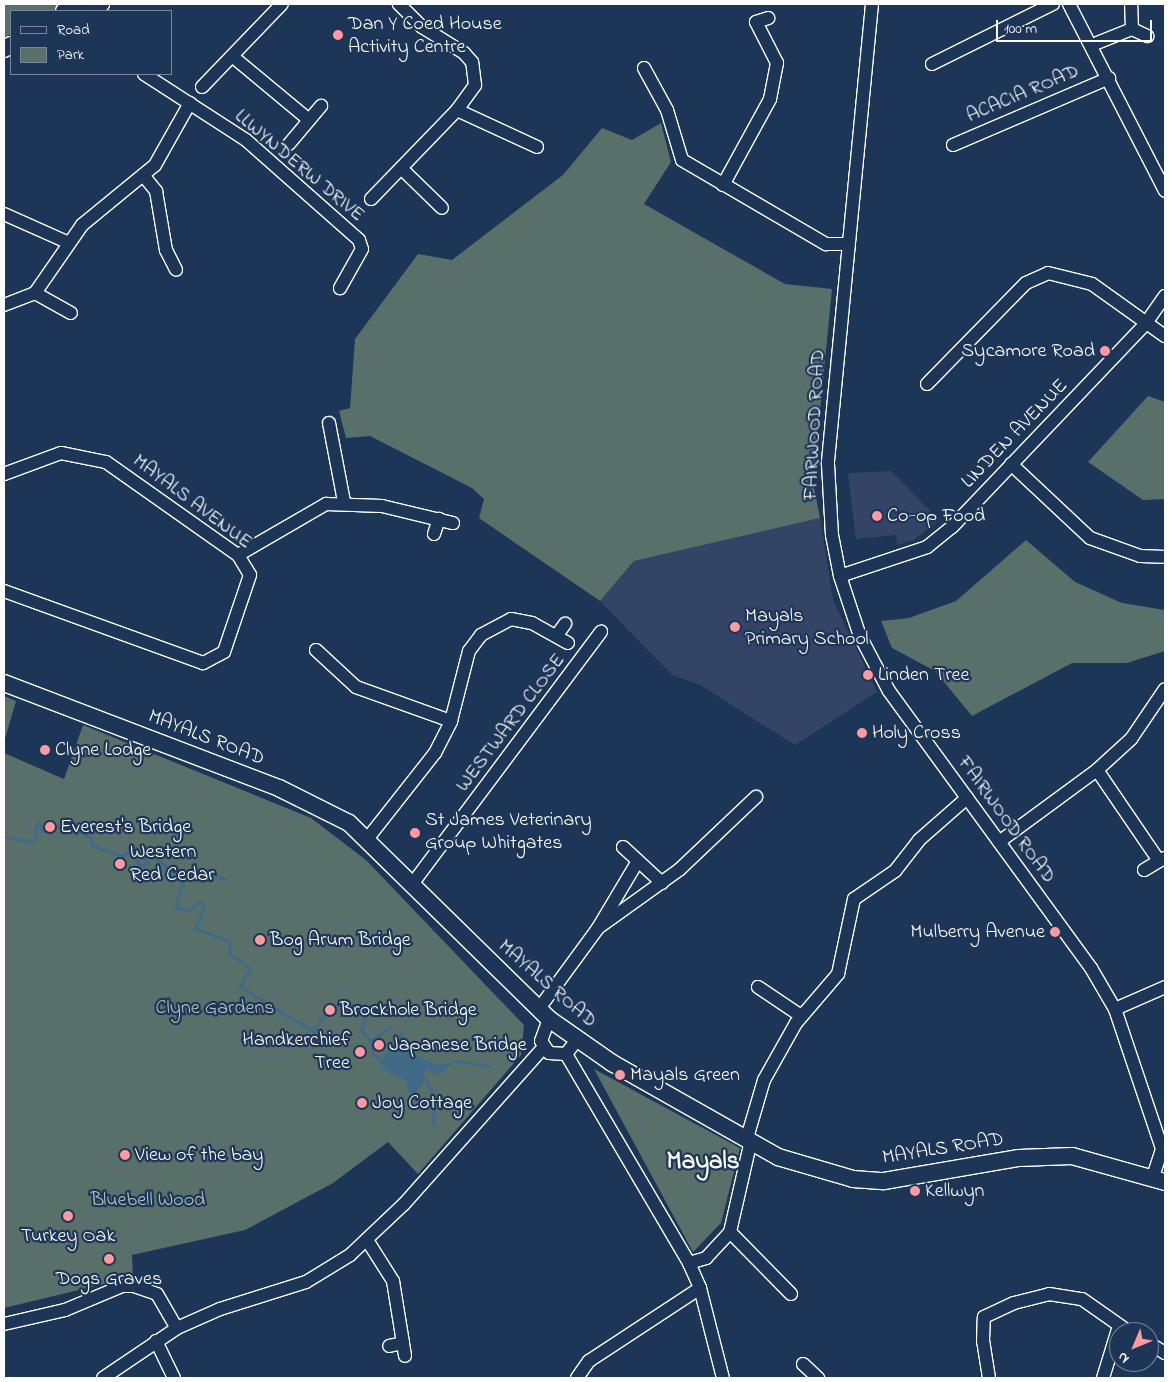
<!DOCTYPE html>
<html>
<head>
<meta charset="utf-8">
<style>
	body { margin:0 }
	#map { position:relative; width:1169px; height:1382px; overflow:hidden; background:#1d3557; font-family:"Indie Flower",sans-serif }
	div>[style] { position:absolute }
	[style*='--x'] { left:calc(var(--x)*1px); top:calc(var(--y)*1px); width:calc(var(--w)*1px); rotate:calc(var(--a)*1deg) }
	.built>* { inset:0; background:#334467 }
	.green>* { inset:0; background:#596f6a }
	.water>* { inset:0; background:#416a89 }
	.stream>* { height:3px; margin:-1.5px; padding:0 1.5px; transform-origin:1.5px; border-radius:1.5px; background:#416a89 }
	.roads { filter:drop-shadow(1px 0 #fff) drop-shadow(-1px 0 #fff) drop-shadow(0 1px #fff) drop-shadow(0 -1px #fff) }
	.minor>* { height:12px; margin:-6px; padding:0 6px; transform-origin:6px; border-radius:6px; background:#1d3557 }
	.major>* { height:16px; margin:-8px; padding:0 8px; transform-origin:8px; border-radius:8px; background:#1d3557 }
	.dots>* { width:14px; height:14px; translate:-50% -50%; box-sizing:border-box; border:2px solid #1d3557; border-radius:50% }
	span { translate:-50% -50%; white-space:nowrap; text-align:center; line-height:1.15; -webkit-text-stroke:4.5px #1d3557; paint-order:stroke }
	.poi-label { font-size:20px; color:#fff }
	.left { translate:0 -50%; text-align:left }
	.right { translate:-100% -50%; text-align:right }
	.street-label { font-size:20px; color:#fff }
	.park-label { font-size:20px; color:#bdc5c3 }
	.district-label { font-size:25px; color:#fff; font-weight:700 }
	.frame { position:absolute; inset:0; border:5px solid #fff; pointer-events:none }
	.legend { position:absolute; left:10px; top:10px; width:162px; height:65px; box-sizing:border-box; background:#1d3557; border:1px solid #77869a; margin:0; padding:6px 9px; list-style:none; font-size:15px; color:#fff }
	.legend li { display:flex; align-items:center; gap:10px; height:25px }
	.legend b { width:25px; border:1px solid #77869a }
	.north { position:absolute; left:1109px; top:1322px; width:50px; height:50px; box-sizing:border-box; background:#1d3557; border:1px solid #77869a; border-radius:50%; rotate:225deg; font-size:14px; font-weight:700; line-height:20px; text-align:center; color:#fff }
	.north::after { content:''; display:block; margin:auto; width:18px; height:22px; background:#ff9aa2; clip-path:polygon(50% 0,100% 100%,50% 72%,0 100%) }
	.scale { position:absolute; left:996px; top:20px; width:156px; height:22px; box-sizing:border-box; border:2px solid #fff; border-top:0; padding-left:6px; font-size:15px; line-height:18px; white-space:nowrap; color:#fff; -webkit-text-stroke:4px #1d3557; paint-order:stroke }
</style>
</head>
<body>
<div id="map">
	<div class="built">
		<div style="clip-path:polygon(891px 471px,939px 520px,914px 540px,897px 545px,896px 535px,856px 539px,848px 473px)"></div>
		<div style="clip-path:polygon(820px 518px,833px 600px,877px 692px,795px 745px,700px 685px,672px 675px,600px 601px,634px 561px)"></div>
	</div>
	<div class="green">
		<div style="clip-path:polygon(4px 4px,65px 4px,52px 11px,11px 11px,11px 34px,4px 38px)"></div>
		<div style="clip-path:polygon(661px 123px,671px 162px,644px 204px,785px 284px,832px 289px,813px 482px,820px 518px,634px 561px,600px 601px,479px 518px,484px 499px,472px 488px,370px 436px,346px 438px,339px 411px,350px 408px,355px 339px,418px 254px,452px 260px,563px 175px,602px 128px,632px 140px)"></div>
		<div style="clip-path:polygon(1148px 396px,1165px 402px,1165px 499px,1143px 500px,1088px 462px)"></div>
		<div style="clip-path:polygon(1026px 540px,1075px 582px,1122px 603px,1165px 610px,1165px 651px,1127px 663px,1072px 663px,972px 716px,935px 671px,892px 648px,881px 621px,909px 618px,956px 601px)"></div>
		<div style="clip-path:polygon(4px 696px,16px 701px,4px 742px)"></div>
		<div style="clip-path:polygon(83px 725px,311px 818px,366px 860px,524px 1025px,521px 1055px,418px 1174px,388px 1142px,333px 1183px,245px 1230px,132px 1255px,133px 1277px,4px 1308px,4px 753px,64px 779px)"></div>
		<div style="clip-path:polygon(594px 1069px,740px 1148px,721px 1223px,693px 1252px)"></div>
	</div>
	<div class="water">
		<div style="clip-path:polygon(402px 1031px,407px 1049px,416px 1056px,438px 1065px,457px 1061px,437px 1076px,428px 1068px,424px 1073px,426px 1080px,415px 1093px,408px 1092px,406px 1081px,385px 1071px,380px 1062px)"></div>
	</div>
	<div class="stream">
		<div style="--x:4;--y:837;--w:25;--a:9"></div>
		<div style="--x:29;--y:841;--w:5;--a:-11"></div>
		<div style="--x:34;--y:840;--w:17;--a:-80"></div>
		<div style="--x:37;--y:823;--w:10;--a:53"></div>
		<div style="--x:43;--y:831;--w:24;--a:-15"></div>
		<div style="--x:66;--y:825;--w:28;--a:27"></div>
		<div style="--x:91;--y:838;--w:7;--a:90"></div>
		<div style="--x:91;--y:845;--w:34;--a:19"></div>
		<div style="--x:123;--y:856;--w:12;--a:-42"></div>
		<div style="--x:132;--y:848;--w:18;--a:68"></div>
		<div style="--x:139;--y:865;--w:9;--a:-6"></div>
		<div style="--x:148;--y:864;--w:8;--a:-130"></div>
		<div style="--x:143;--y:858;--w:8;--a:-45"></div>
		<div style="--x:149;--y:852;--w:29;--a:41"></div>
		<div style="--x:171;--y:871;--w:7;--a:90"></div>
		<div style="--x:171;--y:878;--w:12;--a:5"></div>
		<div style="--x:226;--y:879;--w:26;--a:-164"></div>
		<div style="--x:201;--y:872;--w:19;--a:159"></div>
		<div style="--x:183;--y:879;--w:30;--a:104"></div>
		<div style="--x:176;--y:908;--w:13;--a:9"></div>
		<div style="--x:189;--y:910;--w:14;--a:-39"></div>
		<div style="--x:200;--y:901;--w:6;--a:51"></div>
		<div style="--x:204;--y:906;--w:24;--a:112"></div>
		<div style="--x:195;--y:928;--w:36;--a:21"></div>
		<div style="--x:229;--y:941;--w:13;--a:86"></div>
		<div style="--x:230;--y:954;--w:24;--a:35"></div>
		<div style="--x:250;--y:968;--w:21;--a:118"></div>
		<div style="--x:240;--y:987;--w:85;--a:31.1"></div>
		<div style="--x:313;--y:1031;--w:33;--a:-55"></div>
		<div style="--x:332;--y:1004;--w:29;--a:4"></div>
		<div style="--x:361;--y:1006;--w:9;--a:58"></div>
		<div style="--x:366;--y:1014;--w:17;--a:107"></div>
		<div style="--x:361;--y:1030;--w:15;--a:48"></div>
		<div style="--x:382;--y:1061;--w:11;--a:-142"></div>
		<div style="--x:373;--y:1054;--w:13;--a:-99"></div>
		<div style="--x:371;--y:1041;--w:24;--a:-36"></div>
		<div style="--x:457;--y:1061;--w:33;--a:9"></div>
		<div style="--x:426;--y:1080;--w:20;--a:66"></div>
		<div style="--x:434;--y:1098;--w:27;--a:92"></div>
	</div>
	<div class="roads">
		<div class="minor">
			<div style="--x:872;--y:4;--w:462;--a:95.5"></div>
			<div style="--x:828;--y:464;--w:71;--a:86.8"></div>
			<div style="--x:832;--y:535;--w:42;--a:79"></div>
			<div style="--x:840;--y:576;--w:63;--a:71.6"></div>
			<div style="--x:860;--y:636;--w:62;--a:62.2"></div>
			<div style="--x:889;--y:691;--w:343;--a:53.9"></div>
			<div style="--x:1091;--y:968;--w:48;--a:59.7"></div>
			<div style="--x:1115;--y:1009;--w:148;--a:71.4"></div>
			<div style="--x:1162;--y:1149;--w:29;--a:108"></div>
			<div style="--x:1069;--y:4;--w:210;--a:62.8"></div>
			<div style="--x:1132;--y:29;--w:17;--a:25"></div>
			<div style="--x:1092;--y:45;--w:43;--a:-21.8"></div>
			<div style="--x:1132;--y:29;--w:25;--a:-92"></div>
			<div style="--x:232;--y:56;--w:100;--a:39.7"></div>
			<div style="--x:932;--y:64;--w:135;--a:-26.4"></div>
			<div style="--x:644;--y:68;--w:48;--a:61.3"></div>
			<div style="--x:667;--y:110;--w:52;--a:73.3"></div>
			<div style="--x:682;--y:160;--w:167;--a:30.3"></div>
			<div style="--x:826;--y:244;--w:20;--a:0"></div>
			<div style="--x:144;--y:74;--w:121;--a:32.9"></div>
			<div style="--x:246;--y:140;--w:151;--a:41.5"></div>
			<div style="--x:359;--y:240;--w:9;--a:72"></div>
			<div style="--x:362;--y:249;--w:45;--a:119.4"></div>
			<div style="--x:202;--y:87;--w:115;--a:-46.1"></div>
			<div style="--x:457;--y:110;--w:88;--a:24.8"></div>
			<div style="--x:289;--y:144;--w:50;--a:-49.9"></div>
			<div style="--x:953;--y:145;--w:170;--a:-23.2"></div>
			<div style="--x:401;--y:168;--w:57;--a:44.3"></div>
			<div style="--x:143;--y:175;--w:21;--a:51"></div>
			<div style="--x:156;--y:191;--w:60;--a:80.4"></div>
			<div style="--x:166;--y:250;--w:22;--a:63"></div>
			<div style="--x:723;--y:185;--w:98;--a:-61.3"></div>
			<div style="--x:770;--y:99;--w:37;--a:-79"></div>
			<div style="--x:777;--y:63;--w:46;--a:-117.1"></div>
			<div style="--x:756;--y:22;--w:13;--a:-18"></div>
			<div style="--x:371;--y:199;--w:124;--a:-46"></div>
			<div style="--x:457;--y:110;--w:31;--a:-54"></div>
			<div style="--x:475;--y:85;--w:23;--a:-97"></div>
			<div style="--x:472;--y:62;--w:12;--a:-132"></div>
			<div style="--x:464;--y:53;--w:49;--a:-148.2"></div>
			<div style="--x:422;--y:27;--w:33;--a:-135"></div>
			<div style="--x:4;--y:214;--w:71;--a:24"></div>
			<div style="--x:35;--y:293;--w:41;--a:29.1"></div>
			<div style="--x:4;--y:305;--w:33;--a:-21"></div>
			<div style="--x:35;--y:293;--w:83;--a:-55.3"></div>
			<div style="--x:82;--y:225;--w:94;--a:-39.4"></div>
			<div style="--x:155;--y:165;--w:71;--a:-60.6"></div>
			<div style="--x:927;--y:384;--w:141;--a:-45.6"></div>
			<div style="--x:1026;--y:283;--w:24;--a:-24"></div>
			<div style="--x:1048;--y:273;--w:45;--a:14"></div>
			<div style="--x:1092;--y:284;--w:90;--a:35.5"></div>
			<div style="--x:329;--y:423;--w:80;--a:79.2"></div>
			<div style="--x:1011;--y:464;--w:108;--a:43.1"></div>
			<div style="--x:1090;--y:538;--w:53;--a:19.8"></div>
			<div style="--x:1140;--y:556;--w:25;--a:2"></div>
			<div style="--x:4;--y:474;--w:61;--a:-20.2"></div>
			<div style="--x:61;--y:453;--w:46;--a:11.3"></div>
			<div style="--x:106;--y:462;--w:161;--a:35.2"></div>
			<div style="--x:238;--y:555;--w:23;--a:59"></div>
			<div style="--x:250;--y:575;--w:81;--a:108.7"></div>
			<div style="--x:224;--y:652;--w:24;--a:152"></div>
			<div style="--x:203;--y:663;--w:212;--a:-160.1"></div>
			<div style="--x:434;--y:534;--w:16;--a:-72"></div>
			<div style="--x:238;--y:555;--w:102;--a:-30.1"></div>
			<div style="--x:326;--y:504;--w:56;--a:2"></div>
			<div style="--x:382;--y:506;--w:73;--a:13.5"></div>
			<div style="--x:840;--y:576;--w:92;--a:-18.4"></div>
			<div style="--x:927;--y:547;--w:32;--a:-39"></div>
			<div style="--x:952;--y:527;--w:282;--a:-46.4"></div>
			<div style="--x:1146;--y:323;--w:33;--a:-55"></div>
			<div style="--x:557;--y:635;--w:14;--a:-54"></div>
			<div style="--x:316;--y:650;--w:54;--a:42.8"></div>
			<div style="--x:356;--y:687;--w:101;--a:19.7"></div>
			<div style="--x:1097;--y:770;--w:110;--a:55.7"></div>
			<div style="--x:1159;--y:861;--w:7;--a:-27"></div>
			<div style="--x:368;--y:838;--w:108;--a:-51.8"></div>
			<div style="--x:435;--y:753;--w:36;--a:-63"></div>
			<div style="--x:451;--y:721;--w:72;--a:-75.6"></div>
			<div style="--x:469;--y:651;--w:20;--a:-53"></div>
			<div style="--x:481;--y:635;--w:34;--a:-28"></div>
			<div style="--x:511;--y:619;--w:21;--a:11"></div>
			<div style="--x:532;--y:623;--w:41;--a:29.1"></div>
			<div style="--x:999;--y:842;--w:122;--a:-36.3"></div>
			<div style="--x:1097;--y:770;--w:46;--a:-42.4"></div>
			<div style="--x:1131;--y:739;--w:60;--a:-55.8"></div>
			<div style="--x:623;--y:847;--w:53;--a:42.7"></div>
			<div style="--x:1144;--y:870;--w:17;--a:-31"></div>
			<div style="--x:413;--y:883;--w:314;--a:-53.2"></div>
			<div style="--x:598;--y:928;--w:78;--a:-59.2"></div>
			<div style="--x:758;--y:987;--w:52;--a:34"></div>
			<div style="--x:1115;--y:1009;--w:55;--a:-23.7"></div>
			<div style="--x:538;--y:1010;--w:102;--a:-53.8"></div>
			<div style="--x:598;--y:928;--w:101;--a:-35.7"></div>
			<div style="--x:680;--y:869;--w:105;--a:-43.5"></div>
			<div style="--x:549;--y:1019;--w:23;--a:110"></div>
			<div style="--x:541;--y:1041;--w:14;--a:56"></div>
			<div style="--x:549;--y:1053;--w:17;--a:3"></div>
			<div style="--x:566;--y:1054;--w:18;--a:-52"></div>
			<div style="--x:566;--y:1054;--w:243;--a:59.5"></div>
			<div style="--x:689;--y:1263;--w:27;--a:66"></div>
			<div style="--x:700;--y:1288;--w:93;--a:75.7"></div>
			<div style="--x:747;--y:1138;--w:60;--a:-73.7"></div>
			<div style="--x:764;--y:1080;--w:65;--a:-60.7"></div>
			<div style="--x:796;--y:1023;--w:65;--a:-49.4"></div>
			<div style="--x:838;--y:974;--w:77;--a:-78"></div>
			<div style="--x:854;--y:899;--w:50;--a:-34.3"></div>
			<div style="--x:895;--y:871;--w:39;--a:-52"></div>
			<div style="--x:919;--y:840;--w:64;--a:-41.2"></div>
			<div style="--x:730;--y:1232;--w:87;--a:45.5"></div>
			<div style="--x:367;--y:1240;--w:49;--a:57.6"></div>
			<div style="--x:393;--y:1281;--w:63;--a:80.8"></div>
			<div style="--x:403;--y:1343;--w:14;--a:168"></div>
			<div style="--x:689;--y:1263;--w:18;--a:-16"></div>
			<div style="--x:706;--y:1258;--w:35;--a:-47"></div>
			<div style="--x:730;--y:1232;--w:94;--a:-77.1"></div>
			<div style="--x:4;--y:1324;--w:63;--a:-12.9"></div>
			<div style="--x:65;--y:1310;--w:62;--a:-22.8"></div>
			<div style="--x:122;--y:1286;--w:12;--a:0"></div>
			<div style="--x:134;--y:1286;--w:24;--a:19"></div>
			<div style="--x:157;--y:1294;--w:39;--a:60"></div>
			<div style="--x:156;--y:1341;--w:41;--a:64.1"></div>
			<div style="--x:403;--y:1343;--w:13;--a:81"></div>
			<div style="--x:1149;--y:1343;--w:19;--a:32"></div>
			<div style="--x:803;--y:1364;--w:21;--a:43"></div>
			<div style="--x:103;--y:1378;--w:89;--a:-34"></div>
			<div style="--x:177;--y:1328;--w:47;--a:-23.8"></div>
			<div style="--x:220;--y:1309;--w:90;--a:-17.4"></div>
			<div style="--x:306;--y:1282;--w:52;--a:-31.5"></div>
			<div style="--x:350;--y:1255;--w:74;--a:-43.4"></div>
			<div style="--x:404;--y:1204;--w:209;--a:-48.3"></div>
			<div style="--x:577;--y:1378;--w:21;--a:-55"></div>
			<div style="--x:589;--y:1361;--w:133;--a:-33.3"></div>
			<div style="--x:989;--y:1378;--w:37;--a:-99"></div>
			<div style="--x:983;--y:1341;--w:24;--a:-88"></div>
			<div style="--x:984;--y:1317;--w:33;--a:-25"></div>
			<div style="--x:1014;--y:1303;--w:36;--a:-14"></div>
			<div style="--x:1049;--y:1294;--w:33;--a:9"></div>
			<div style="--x:1082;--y:1299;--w:57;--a:35.1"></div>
			<div style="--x:1103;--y:1378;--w:54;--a:-72.9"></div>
		</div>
		<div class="major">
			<div style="--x:64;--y:11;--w:15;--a:-28"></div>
			<div style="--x:87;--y:11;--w:16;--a:-27"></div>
			<div style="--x:4;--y:49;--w:8;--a:-30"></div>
			<div style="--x:4;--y:683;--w:294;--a:20.9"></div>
			<div style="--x:279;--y:788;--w:78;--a:26.6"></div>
			<div style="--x:349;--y:823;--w:280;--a:44.4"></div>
			<div style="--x:549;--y:1019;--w:77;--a:34.9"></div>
			<div style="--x:612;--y:1063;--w:191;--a:29.5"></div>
			<div style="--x:778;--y:1157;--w:78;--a:16.3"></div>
			<div style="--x:853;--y:1179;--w:31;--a:4"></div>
			<div style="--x:884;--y:1181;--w:137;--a:-9.7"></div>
			<div style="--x:1019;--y:1158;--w:53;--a:-2.2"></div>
			<div style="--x:1072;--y:1156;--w:97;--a:15.6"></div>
		</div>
	</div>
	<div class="dots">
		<div style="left:338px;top:35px;background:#ff9aa2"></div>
		<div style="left:1105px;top:351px;background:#ff9aa2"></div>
		<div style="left:877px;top:516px;background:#ff9aa2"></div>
		<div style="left:735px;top:627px;background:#ff9aa2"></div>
		<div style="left:868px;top:675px;background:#ff9aa2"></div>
		<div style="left:862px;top:733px;background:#ff9aa2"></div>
		<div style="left:45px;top:750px;background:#ff9aa2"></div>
		<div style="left:50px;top:827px;background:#ff9aa2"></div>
		<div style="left:415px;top:833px;background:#ff9aa2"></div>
		<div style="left:120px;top:864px;background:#ff9aa2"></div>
		<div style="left:1055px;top:932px;background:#ff9aa2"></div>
		<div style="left:260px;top:940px;background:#ff9aa2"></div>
		<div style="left:330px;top:1010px;background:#ff9aa2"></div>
		<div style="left:379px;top:1045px;background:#ff9aa2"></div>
		<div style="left:360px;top:1052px;background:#ff9aa2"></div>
		<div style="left:620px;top:1075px;background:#ff9aa2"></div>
		<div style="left:362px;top:1103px;background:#ff9aa2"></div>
		<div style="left:125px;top:1155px;background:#ff9aa2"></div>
		<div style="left:915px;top:1191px;background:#ff9aa2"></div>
		<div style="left:68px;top:1216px;background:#ff9aa2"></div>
		<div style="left:109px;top:1259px;background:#ff9aa2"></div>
	</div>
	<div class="poi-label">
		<span class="left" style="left:348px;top:36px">Dan Y Coed House<br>Activity Centre</span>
		<span class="right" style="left:1095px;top:351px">Sycamore Road</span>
		<span class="left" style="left:887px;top:516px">Co-op Food</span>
		<span class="left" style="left:745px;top:628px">Mayals<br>Primary School</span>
		<span class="left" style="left:878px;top:675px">Linden Tree</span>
		<span class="left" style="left:872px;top:733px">Holy Cross</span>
		<span class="left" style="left:55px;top:750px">Clyne Lodge</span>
		<span class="left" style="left:425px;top:832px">St James Veterinary<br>Group Whitgates</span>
		<span class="left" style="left:60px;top:827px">Everest's Bridge</span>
		<span class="left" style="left:130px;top:864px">Western<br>Red Cedar</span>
		<span class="right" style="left:1045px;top:932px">Mulberry Avenue</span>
		<span class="left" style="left:270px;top:940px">Bog Arum Bridge</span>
		<span class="left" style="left:340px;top:1010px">Brockhole Bridge</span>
		<span class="right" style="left:350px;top:1052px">Handkerchief<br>Tree</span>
		<span class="left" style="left:389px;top:1045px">Japanese Bridge</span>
		<span class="left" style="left:630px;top:1075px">Mayals Green</span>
		<span class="left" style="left:372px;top:1103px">Joy Cottage</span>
		<span class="left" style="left:135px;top:1155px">View of the bay</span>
		<span class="left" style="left:925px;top:1191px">Kellwyn</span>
		<span style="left:68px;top:1236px">Turkey Oak</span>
		<span style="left:109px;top:1279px">Dogs Graves</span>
	</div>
	<div class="street-label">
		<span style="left:1023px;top:94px;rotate:-23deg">ACACIA ROAD</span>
		<span style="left:299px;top:166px;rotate:40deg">LLWYNDERW DRIVE</span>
		<span style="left:815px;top:425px;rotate:-87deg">FAIRWOOD ROAD</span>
		<span style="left:1015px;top:434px;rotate:-46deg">LINDEN AVENUE</span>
		<span style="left:192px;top:502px;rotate:37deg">MAYALS AVENUE</span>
		<span style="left:511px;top:723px;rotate:-53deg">WESTWARD CLOSE</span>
		<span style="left:206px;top:738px;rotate:21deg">MAYALS ROAD</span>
		<span style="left:1006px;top:820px;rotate:54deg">FAIRWOOD ROAD</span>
		<span style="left:547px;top:984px;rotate:41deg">MAYALS ROAD</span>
		<span style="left:943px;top:1149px;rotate:-9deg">MAYALS ROAD</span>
	</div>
	<div class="park-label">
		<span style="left:215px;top:1008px">Clyne Gardens</span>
		<span style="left:148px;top:1200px">Bluebell Wood</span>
	</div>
	<div class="district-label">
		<span style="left:703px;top:1162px">Mayals</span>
	</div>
	<div class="frame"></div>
	<ul class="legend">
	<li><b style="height:6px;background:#1d3557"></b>Road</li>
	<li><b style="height:14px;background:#596f6a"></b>Park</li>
	</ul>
	<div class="north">N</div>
	<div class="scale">100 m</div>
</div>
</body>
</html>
